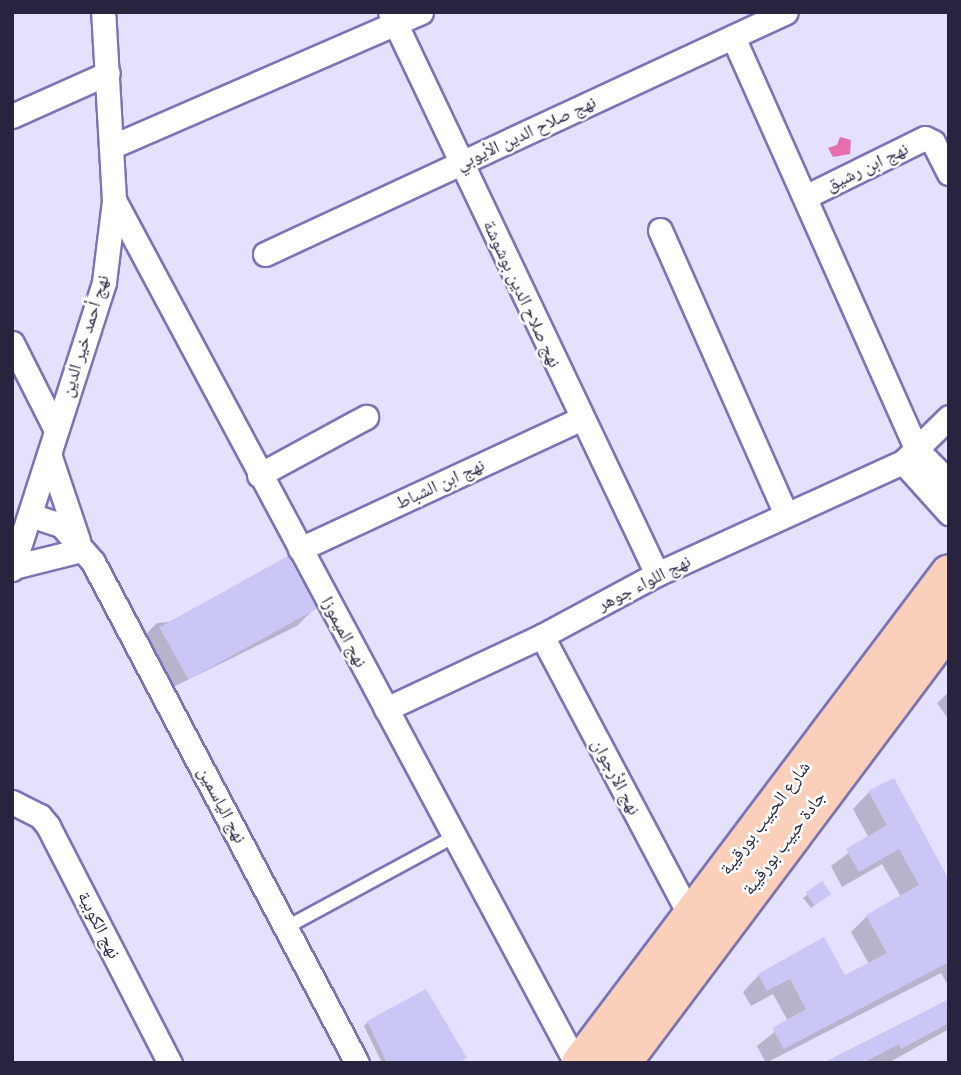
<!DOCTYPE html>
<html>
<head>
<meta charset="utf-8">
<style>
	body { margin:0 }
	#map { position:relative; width:961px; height:1075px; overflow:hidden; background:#e3e1fe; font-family:"IBM Plex Sans","Noto Naskh Arabic",sans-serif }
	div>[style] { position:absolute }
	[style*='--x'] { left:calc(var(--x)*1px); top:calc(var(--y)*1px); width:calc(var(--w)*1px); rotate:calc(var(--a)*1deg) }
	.water>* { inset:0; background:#e86eb0 }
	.shadow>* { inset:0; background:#0003 }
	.building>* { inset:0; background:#cac6f6; transform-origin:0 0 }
	.roads { filter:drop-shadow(2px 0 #7b73b5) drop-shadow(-2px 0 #7b73b5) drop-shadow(0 2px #7b73b5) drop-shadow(0 -2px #7b73b5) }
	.lane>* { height:12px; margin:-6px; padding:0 6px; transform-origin:6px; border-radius:6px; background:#fff }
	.street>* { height:23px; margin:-11.5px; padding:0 11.5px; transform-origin:11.5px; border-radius:11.5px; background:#fff }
	.primary>* { height:37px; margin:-18.5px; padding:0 18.5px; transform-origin:18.5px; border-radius:18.5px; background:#fbd0ba }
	span { translate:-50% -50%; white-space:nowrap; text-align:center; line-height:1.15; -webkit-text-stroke:5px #fff; paint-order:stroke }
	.street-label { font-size:18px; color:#282440 }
	.frame { position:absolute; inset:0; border:14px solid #282440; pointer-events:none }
</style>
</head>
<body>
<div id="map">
	<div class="water">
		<div style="clip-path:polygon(840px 137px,851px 140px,850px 154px,833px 157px,828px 148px,837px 145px)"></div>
	</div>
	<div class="shadow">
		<div style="clip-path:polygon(315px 608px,297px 626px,165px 691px,139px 641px,157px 623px)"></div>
		<div style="clip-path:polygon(949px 692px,949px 720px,937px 703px)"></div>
		<div style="clip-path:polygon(869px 792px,949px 884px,949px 987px,941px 973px,766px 1063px,757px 1046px,788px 1021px,773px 994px,751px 1006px,743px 992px,759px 975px,844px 977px,869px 964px,851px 932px,867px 916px,901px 897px,882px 864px,842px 887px,831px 866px,869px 838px,853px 809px)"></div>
		<div style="clip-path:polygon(821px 883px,825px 897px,811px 908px,803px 898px)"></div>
		<div style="clip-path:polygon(949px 1000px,949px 1029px,888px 1063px,832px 1063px)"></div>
		<div style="clip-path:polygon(368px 1022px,458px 1063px,382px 1063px,364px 1026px)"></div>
	</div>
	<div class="building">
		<div style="left:288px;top:556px;width:60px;height:147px;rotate:61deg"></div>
		<div style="clip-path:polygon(894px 778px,949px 880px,949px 962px,784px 1049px,772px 1028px,806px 1009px,790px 979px,767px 991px,758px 974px,824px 937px,845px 975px,887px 953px,866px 915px,919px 885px,899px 849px,859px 872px,846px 849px,887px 825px,868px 791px)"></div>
		<div style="left:822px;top:881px;width:16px;height:20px;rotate:55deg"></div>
		<div style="clip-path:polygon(426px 989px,467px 1058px,458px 1063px,387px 1063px,367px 1021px)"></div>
		<div style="clip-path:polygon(949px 999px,949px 1023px,901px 1049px,899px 1044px,863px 1063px,823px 1063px)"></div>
	</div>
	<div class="roads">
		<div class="lane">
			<div style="--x:287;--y:927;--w:191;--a:-28.4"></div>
		</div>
		<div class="street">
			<div style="--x:390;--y:12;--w:622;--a:64.59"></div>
			<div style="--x:733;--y:37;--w:452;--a:66"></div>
			<div style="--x:917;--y:450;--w:45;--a:45"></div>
			<div style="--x:12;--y:116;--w:105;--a:-24.1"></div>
			<div style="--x:111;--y:147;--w:338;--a:-23.5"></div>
			<div style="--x:807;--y:196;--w:131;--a:-26.2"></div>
			<div style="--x:925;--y:138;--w:9;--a:27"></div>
			<div style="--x:933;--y:142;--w:35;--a:63"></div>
			<div style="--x:114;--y:200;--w:979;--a:61.84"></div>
			<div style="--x:660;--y:230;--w:311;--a:66.1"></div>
			<div style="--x:265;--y:254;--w:574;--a:-24.91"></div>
			<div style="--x:12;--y:343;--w:97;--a:63.2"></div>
			<div style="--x:50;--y:457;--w:88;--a:71.4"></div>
			<div style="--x:903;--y:462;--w:69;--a:48"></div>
			<div style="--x:259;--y:475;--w:122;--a:-28.5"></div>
			<div style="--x:30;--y:515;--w:33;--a:18"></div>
			<div style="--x:61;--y:525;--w:49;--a:49.1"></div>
			<div style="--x:93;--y:562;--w:566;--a:62.21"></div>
			<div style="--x:300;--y:549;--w:309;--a:-24.9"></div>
			<div style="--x:13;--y:567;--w:70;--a:-14"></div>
			<div style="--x:12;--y:569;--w:301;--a:-72.2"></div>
			<div style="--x:104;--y:282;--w:83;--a:-83"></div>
			<div style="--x:114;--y:200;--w:188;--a:-93.3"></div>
			<div style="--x:542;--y:636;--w:318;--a:62.1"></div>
			<div style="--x:386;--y:709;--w:172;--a:-25.1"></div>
			<div style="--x:542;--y:636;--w:131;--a:-28.3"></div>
			<div style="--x:657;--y:574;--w:270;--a:-24.5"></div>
			<div style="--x:903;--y:462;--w:64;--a:-44.4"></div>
			<div style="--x:12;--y:802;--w:31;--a:27"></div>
			<div style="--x:40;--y:816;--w:13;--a:51"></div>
			<div style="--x:48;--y:826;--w:267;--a:62.8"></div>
		</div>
		<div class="primary">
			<div style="--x:580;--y:1063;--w:613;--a:-53.02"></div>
			<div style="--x:621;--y:1063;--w:547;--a:-53.17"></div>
		</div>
	</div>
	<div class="street-label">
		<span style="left:526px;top:133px;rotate:-25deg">نهج صلاح الدين الأيوبي</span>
		<span style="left:867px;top:167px;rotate:-26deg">نهج ابن رشيق</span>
		<span style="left:522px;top:294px;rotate:65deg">نهج صلاح الدين بوشوشة</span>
		<span style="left:85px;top:336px;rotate:-73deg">نهج أحمد خير الدين</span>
		<span style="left:440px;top:484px;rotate:-25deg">نهج ابن الشباط</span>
		<span style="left:644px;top:583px;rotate:-27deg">نهج اللواء جوهر</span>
		<span style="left:344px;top:632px;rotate:62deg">نهج الميموزا</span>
		<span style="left:616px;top:777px;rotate:62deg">نهج الأرجوان</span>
		<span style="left:222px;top:805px;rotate:62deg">نهج الياسمين</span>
		<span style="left:765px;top:818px;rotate:-53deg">شارع الحبيب بورقيبة</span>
		<span style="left:784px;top:843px;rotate:-53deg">جادة حبيب بورقيبة</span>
		<span style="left:99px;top:925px;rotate:63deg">نهج الكوبية</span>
	</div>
	<div class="frame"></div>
</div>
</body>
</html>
